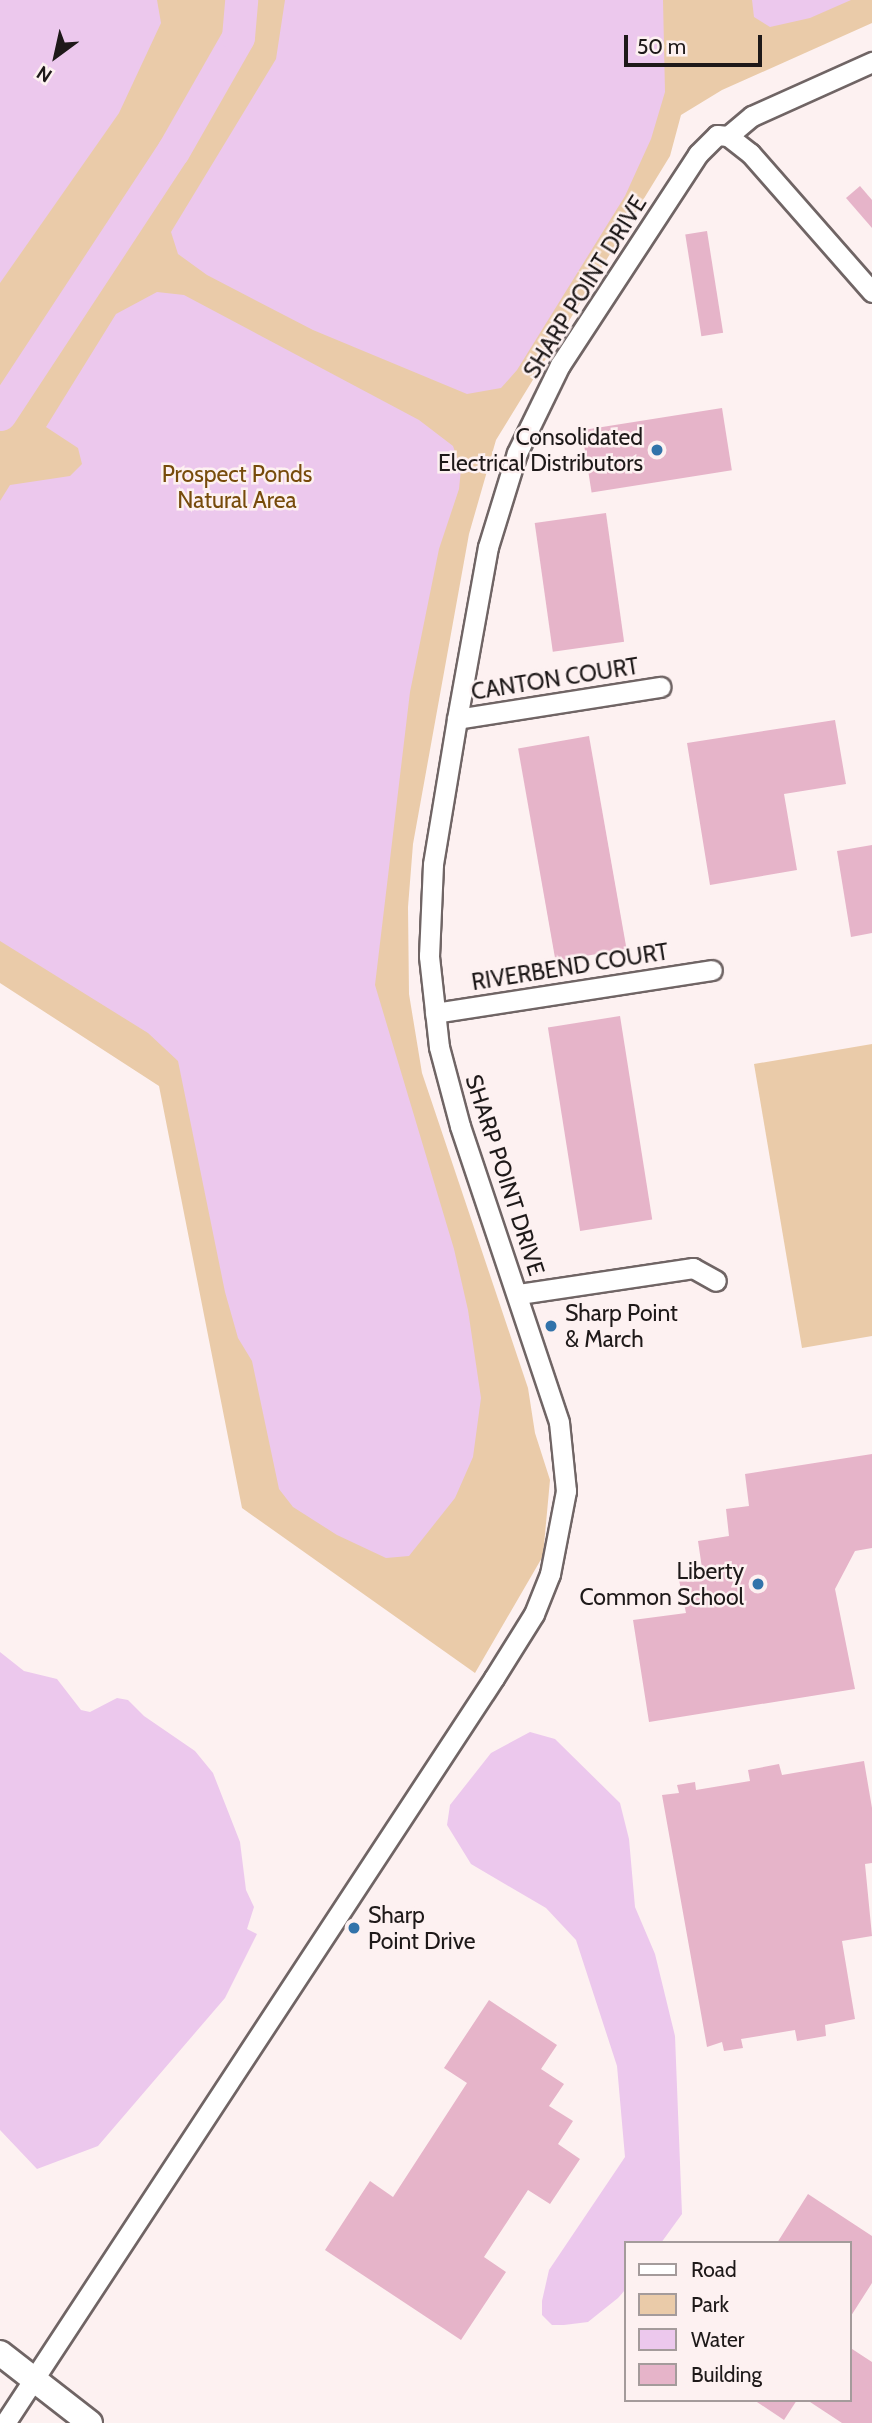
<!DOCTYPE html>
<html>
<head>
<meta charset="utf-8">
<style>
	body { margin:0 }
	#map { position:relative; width:872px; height:2423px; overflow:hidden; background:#fdf1f1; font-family:Cabin,sans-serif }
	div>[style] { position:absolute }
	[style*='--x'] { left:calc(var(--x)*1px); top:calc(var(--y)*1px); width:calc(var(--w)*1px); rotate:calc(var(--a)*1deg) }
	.green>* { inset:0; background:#eacba9 }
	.water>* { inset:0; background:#ecc8ed }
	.river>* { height:33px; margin:-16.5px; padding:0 16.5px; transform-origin:16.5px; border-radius:16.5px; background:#ecc8ed }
	.building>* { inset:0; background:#e6b4c9; transform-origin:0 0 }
	.roads { filter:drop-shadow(2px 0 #706565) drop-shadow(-2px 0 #706565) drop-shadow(0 2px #706565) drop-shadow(0 -2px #706565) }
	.minor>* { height:19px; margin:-9.5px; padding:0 9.5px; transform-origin:9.5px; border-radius:9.5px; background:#fff }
	.major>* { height:24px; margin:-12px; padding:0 12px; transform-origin:12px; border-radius:12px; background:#fff }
	.dots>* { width:19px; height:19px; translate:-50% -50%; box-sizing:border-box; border:4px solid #fdf1f1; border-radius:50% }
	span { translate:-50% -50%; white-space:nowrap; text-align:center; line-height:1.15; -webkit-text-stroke:5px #fdf1f1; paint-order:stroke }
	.street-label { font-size:23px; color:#1e1919 }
	.poi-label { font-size:23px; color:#1e1919 }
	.right { translate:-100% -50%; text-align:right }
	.left { translate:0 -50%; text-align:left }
	.park-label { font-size:23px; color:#774b0b }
	.legend { position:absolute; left:624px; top:2241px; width:228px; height:161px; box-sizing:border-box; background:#fdf1f1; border:2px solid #a49b9b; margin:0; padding:9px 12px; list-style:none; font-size:21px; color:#1e1919 }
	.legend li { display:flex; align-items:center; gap:14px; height:35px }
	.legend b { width:35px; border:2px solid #a49b9b }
	.north { position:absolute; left:21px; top:21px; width:70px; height:70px; -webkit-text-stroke:5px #fdf1f1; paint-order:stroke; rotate:213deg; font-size:19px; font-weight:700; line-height:28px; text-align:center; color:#1e1919 }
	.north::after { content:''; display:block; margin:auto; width:24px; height:32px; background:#1e1919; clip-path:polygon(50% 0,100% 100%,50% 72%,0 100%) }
	.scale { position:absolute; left:624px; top:35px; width:138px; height:32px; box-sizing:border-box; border:4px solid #1e1919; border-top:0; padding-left:9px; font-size:21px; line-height:24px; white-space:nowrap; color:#1e1919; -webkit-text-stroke:5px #fdf1f1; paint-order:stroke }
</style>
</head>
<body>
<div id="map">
	<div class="green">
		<div style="clip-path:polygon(0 0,872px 0,872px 23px,722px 90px,681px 115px,670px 156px,496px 440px,469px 534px,413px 844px,408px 907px,409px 994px,422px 1073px,528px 1388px,535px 1433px,550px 1480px,543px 1556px,475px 1673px,242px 1508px,159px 1086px,0 983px)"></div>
		<div style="clip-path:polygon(872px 1044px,872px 1336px,802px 1348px,754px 1064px)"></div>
	</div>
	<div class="water">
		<div style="clip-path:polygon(0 0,157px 0,161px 23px,119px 113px,0 283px)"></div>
		<div style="clip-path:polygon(285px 0,663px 0,665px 92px,651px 139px,625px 196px,517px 370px,501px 388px,467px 394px,313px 330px,207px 275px,178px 254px,171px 232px,276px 59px)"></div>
		<div style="clip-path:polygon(752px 0,851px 0,810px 18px,770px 27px,754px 17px)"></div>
		<div style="clip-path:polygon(157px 292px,184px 295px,419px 420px,453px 446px,461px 469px,459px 489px,439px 549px,410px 692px,375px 985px,454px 1249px,468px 1310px,481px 1398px,473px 1457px,455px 1498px,409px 1556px,386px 1558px,337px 1535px,293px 1507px,279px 1489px,252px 1361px,238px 1338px,225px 1292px,178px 1061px,148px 1033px,0 941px,0 501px,10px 485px,70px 476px,82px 464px,78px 448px,46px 427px,116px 314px)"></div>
		<div style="clip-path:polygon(0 1652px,24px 1671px,57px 1679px,81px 1710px,90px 1712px,117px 1698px,128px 1700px,144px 1716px,195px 1751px,213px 1773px,240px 1842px,246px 1890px,254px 1907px,247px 1929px,257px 1934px,225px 1998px,98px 2146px,37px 2169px,0 2130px)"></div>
		<div style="clip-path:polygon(530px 1732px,555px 1739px,620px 1803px,629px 1839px,635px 1907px,655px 1954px,675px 2036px,682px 2214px,661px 2243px,625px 2243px,625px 2290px,618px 2298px,588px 2322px,564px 2325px,552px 2325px,542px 2315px,542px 2301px,549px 2270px,625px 2157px,617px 2066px,576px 1940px,546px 1908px,471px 1864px,447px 1825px,450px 1805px,491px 1753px)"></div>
	</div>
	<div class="river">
		<div style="--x:0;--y:414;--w:315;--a:-56.7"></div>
		<div style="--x:173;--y:151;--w:131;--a:-60.3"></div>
		<div style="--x:238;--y:37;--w:37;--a:-85"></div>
	</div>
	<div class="building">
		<div style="clip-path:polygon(860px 186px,872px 200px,872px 228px,846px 198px)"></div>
		<div style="left:707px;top:231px;width:103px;height:22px;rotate:81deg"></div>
		<div style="left:722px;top:408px;width:63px;height:142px;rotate:81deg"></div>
		<div style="left:606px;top:513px;width:130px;height:72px;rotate:82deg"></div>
		<div style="clip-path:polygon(835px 720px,846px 784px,784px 794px,797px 870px,710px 885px,687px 743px)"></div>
		<div style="left:589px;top:736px;width:216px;height:72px;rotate:80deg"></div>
		<div style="clip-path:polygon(872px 845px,872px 933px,851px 937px,837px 851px)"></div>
		<div style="left:620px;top:1016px;width:206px;height:73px;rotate:81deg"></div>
		<div style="clip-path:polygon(872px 1454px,872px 1548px,855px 1551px,835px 1589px,855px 1689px,649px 1722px,633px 1620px,686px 1613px,679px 1580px,703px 1575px,698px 1541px,729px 1536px,726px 1509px,749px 1506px,745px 1474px)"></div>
		<div style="clip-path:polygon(864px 1761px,872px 1808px,872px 1863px,865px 1864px,872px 1936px,842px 1941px,855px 2019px,825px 2025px,826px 2036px,797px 2041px,795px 2030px,741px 2039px,743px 2048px,724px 2051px,722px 2042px,707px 2047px,662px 1795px,679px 1793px,677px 1785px,695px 1782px,696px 1790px,750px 1781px,748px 1770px,779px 1764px,782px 1775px)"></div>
		<div style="clip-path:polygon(489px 2000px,557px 2045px,541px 2069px,564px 2084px,549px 2106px,573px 2121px,558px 2144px,580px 2159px,550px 2204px,528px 2190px,484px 2257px,506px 2272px,461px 2340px,325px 2250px,370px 2181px,393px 2197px,467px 2083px,444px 2068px)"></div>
		<div style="clip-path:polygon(808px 2194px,872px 2236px,872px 2283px,849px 2319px,849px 2243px,777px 2243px)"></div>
		<div style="clip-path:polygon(849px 2347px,872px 2362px,872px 2423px,842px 2423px,807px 2400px,849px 2400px)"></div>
		<div style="clip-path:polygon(754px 2400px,797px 2400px,784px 2420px)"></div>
	</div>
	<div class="roads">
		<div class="minor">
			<div style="--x:728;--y:136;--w:31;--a:-40"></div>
			<div style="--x:752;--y:116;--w:132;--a:-24.2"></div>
			<div style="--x:457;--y:719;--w:206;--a:-9"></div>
			<div style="--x:435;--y:1013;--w:280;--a:-8.8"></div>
			<div style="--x:519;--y:1294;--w:176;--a:-8.5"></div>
			<div style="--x:693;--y:1268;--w:26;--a:29"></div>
			<div style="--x:5;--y:2423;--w:891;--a:-56.72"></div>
			<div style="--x:494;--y:1678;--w:75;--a:-58"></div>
			<div style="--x:534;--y:1614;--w:43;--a:-68.2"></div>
			<div style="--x:550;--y:1574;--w:85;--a:-79.1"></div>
			<div style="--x:566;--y:1491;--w:69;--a:-95.8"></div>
			<div style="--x:559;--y:1422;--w:312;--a:-108.5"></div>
			<div style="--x:460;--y:1126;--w:82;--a:-104.9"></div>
			<div style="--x:439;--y:1047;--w:92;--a:-96.3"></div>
			<div style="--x:429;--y:956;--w:92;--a:-87.5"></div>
			<div style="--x:433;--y:864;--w:147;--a:-80.6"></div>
			<div style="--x:457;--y:719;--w:175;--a:-79.8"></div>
			<div style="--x:488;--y:547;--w:98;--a:-72.9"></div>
			<div style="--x:517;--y:453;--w:98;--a:-64"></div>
			<div style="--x:560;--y:365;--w:252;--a:-56.8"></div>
			<div style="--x:698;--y:154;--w:27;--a:-45"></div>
			<div style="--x:717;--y:135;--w:11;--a:5"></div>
			<div style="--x:728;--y:136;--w:28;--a:38"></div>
			<div style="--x:750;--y:153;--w:185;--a:48.7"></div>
		</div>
		<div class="major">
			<div style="--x:0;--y:2353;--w:114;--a:37.9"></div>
		</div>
	</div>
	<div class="dots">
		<div style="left:657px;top:450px;background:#3273aa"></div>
		<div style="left:551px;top:1326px;background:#3273aa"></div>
		<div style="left:758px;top:1584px;background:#3273aa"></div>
		<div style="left:354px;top:1928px;background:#3273aa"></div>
	</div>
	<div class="street-label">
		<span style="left:585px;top:287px;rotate:-58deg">SHARP POINT DRIVE</span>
		<span style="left:555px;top:679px;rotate:-9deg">CANTON COURT</span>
		<span style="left:570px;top:967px;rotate:-9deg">RIVERBEND COURT</span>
		<span style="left:505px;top:1175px;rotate:72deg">SHARP POINT DRIVE</span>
	</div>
	<div class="poi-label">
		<span class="right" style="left:643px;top:450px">Consolidated<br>Electrical Distributors</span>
		<span class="left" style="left:565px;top:1326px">Sharp Point<br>&amp; March</span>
		<span class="right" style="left:744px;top:1584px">Liberty<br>Common School</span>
		<span class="left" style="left:368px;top:1928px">Sharp<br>Point Drive</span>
	</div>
	<div class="park-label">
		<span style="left:237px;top:487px">Prospect Ponds<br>Natural Area</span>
	</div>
	<ul class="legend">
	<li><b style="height:9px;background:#fff"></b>Road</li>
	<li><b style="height:19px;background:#eacba9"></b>Park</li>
	<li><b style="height:19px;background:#ecc8ed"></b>Water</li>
	<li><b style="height:19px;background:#e6b4c9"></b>Building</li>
	</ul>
	<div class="north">N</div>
	<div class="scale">50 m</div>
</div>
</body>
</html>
